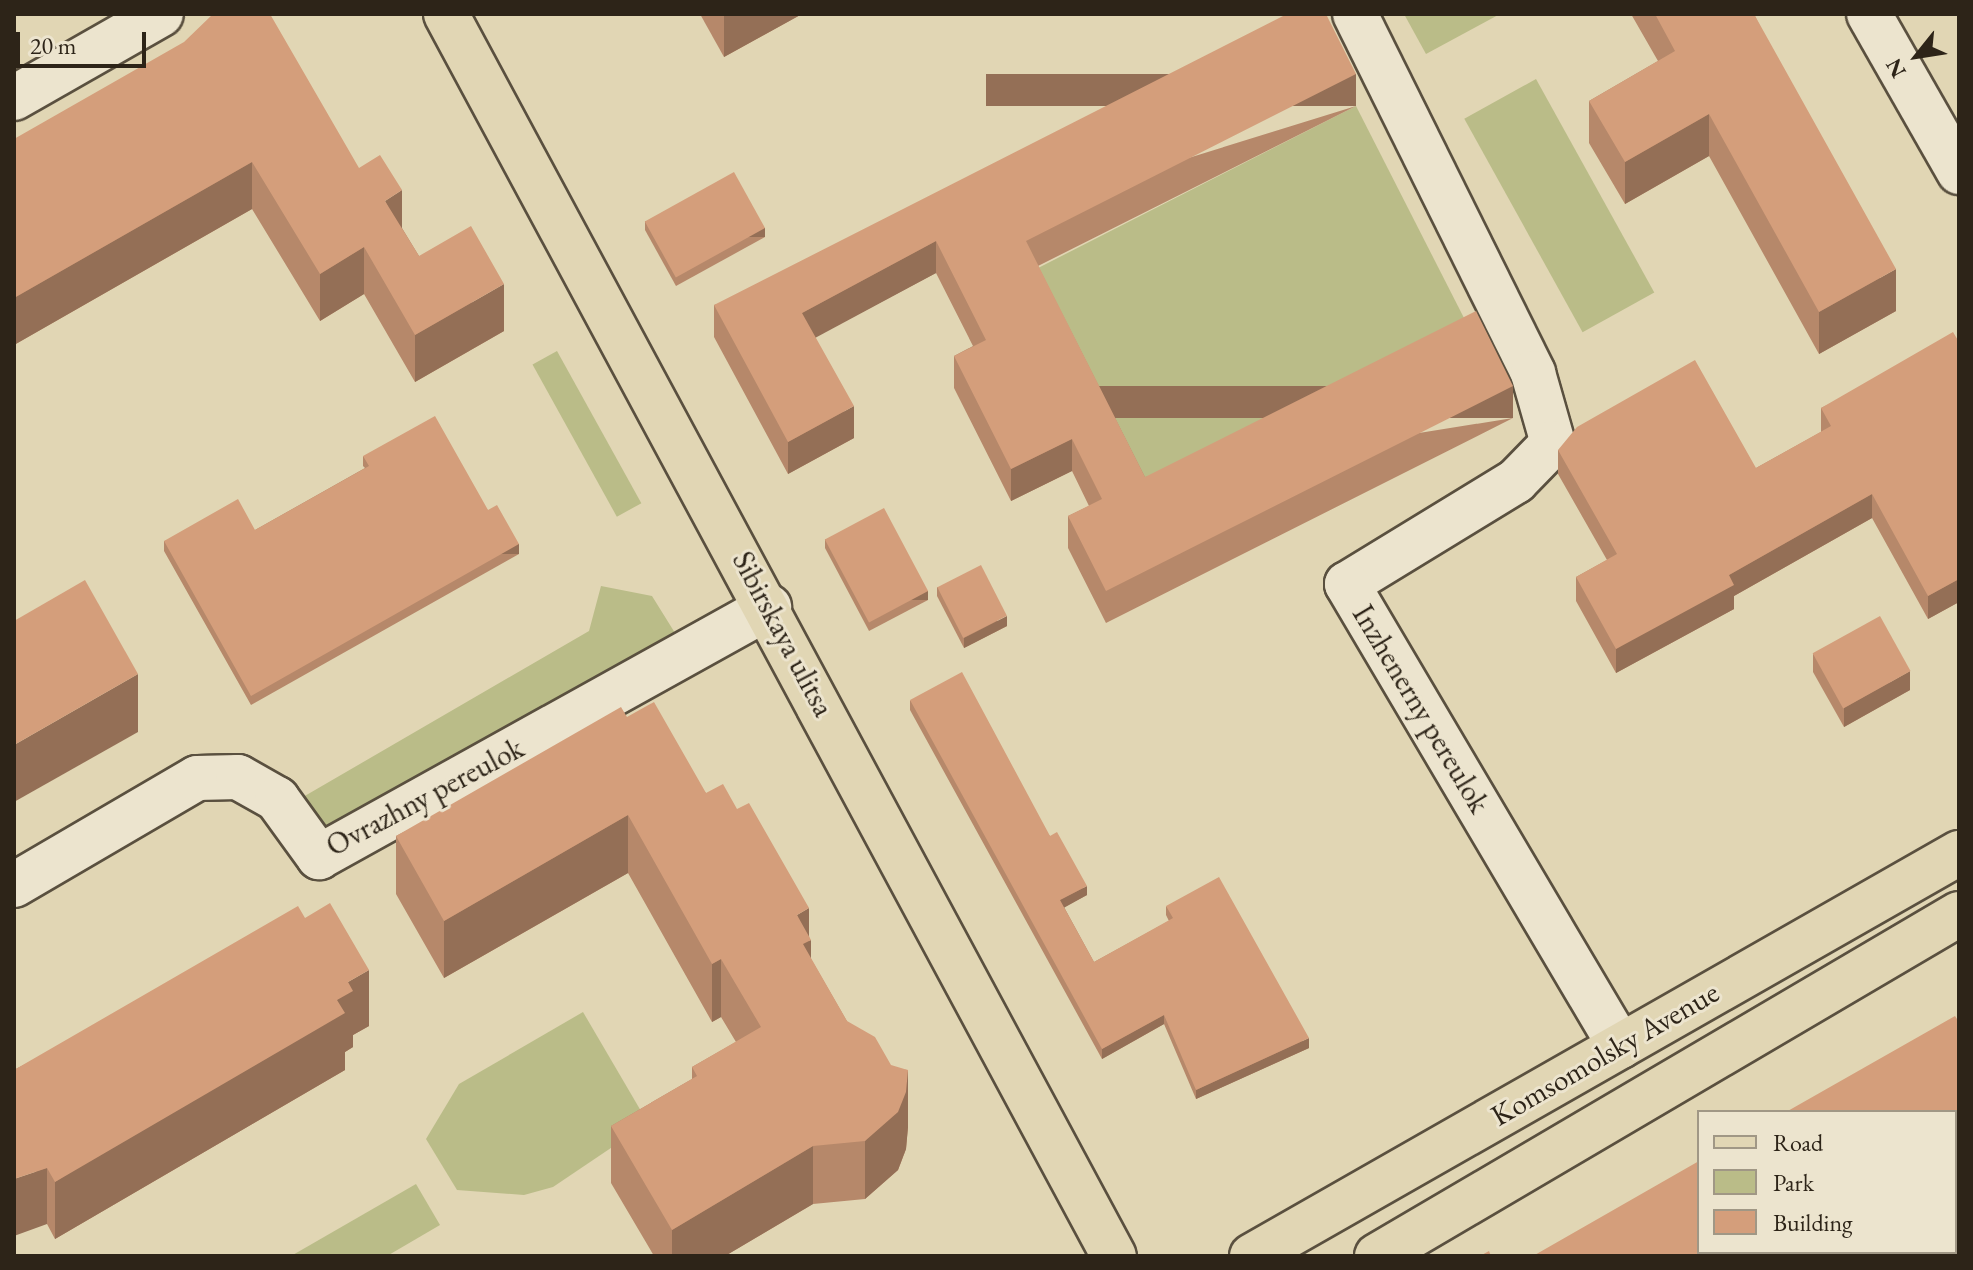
<!DOCTYPE html>
<html>
<head>
<meta charset="utf-8">
<style>
	body { margin:0 }
	#map { position:relative; width:1973px; height:1270px; overflow:hidden; background:#e1d6b4; font-family:"EB Garamond",serif }
	div>[style] { position:absolute }
	[style*='--x'] { left:calc(var(--x)*1px); top:calc(var(--y)*1px); width:calc(var(--w)*1px); rotate:calc(var(--a)*1deg) }
	.green>* { inset:0; background:#babc88; transform-origin:0 0 }
	.roads { filter:drop-shadow(2px 0 #5a503f) drop-shadow(-2px 0 #5a503f) drop-shadow(0 2px #5a503f) drop-shadow(0 -2px #5a503f) }
	.minor>* { height:44px; margin:-22px; padding:0 22px; transform-origin:22px; border-radius:22px; background:#ece4ce }
	.major>* { height:44px; margin:-22px; padding:0 22px; transform-origin:22px; border-radius:22px; background:#e1d6b4 }
	.wall>* { inset:0; background:#b6886a }
	.shaded-wall>* { inset:0; background:#946f56; transform-origin:0 0 }
	.building>* { inset:0; background:#d49e7b; transform-origin:0 0 }
	span { translate:-50% -50%; white-space:nowrap; text-align:center; line-height:1.15; -webkit-text-stroke:6px #ece4ce; paint-order:stroke }
	.street-label { font-size:30px; color:#2d2418 }
	.frame { position:absolute; inset:0; border:16px solid #2d2418; pointer-events:none }
	.legend { position:absolute; left:1697px; top:1110px; width:260px; height:144px; box-sizing:border-box; background:#ece4ce; border:2px solid #a09785; margin:0; padding:10px 14px; list-style:none; font-size:24px; color:#2d2418 }
	.legend li { display:flex; align-items:center; gap:16px; height:40px }
	.legend b { width:40px; border:2px solid #a09785 }
	.north { position:absolute; left:1877px; top:16px; width:80px; height:80px; -webkit-text-stroke:6px #ece4ce; paint-order:stroke; rotate:240deg; font-size:22px; font-weight:700; line-height:32px; text-align:center; color:#2d2418 }
	.north::after { content:''; display:block; margin:auto; width:28px; height:36px; background:#2d2418; clip-path:polygon(50% 0,100% 100%,50% 72%,0 100%) }
	.scale { position:absolute; left:16px; top:32px; width:130px; height:36px; box-sizing:border-box; border:4px solid #2d2418; border-top:0; padding-left:10px; font-size:24px; line-height:28px; white-space:nowrap; color:#2d2418; -webkit-text-stroke:6px #ece4ce; paint-order:stroke }
</style>
</head>
<body>
<div id="map">
	<div class="green">
		<div style="clip-path:polygon(1404px 14px,1500px 14px,1426px 54px)"></div>
		<div style="left:1536px;top:79px;width:244px;height:82px;rotate:61deg"></div>
		<div style="left:1356px;top:106px;width:266px;height:370px;rotate:63deg"></div>
		<div style="left:557px;top:351px;width:174px;height:28px;rotate:61deg"></div>
		<div style="clip-path:polygon(601px 586px,652px 596px,680px 641px,331px 845px,303px 797px,589px 631px)"></div>
		<div style="clip-path:polygon(583px 1012px,648px 1123px,553px 1187px,524px 1195px,457px 1190px,426px 1139px,459px 1084px)"></div>
		<div style="clip-path:polygon(416px 1184px,440px 1225px,387px 1256px,291px 1256px)"></div>
	</div>
	<div class="roads">
		<div class="minor">
			<div style="--x:1355;--y:14;--w:401;--a:63.6"></div>
			<div style="--x:1533;--y:373;--w:73;--a:74.1"></div>
			<div style="--x:1553;--y:443;--w:53;--a:134.2"></div>
			<div style="--x:1516;--y:481;--w:198;--a:148.6"></div>
			<div style="--x:1347;--y:584;--w:537;--a:59.42"></div>
			<div style="--x:1869;--y:14;--w:182;--a:60.3"></div>
			<div style="--x:14;--y:98;--w:169;--a:-29.7"></div>
			<div style="--x:14;--y:885;--w:212;--a:-30.3"></div>
			<div style="--x:197;--y:778;--w:41;--a:-1.4"></div>
			<div style="--x:238;--y:777;--w:45;--a:29.4"></div>
			<div style="--x:277;--y:799;--w:72;--a:54.1"></div>
			<div style="--x:319;--y:857;--w:515;--a:-29.05"></div>
		</div>
		<div class="major">
			<div style="--x:446;--y:14;--w:1410;--a:61.73"></div>
			<div style="--x:1252;--y:1256;--w:814;--a:-29.68"></div>
			<div style="--x:1377;--y:1256;--w:675;--a:-30.44"></div>
		</div>
	</div>
	<div class="wall">
		<div style="clip-path:polygon(700px 14px,802px 14px,724px 57px)"></div>
		<div style="clip-path:polygon(1631px 14px,1754px 14px,1896px 311px,1819px 354px,1709px 156px,1625px 204px,1589px 143px,1589px 101px,1658px 61px)"></div>
		<div style="clip-path:polygon(1356px 106px,1038px 266px,1145px 477px,1513px 418px,1106px 623px,1068px 548px,1068px 516px,1089px 506px,1072px 471px,1011px 501px,954px 388px,954px 356px,973px 346px,936px 273px,815px 337px,854px 438px,788px 474px,714px 337px,714px 305px)"></div>
		<div style="clip-path:polygon(14px 139px,359px 168px,402px 228px,419px 256px,504px 331px,415px 382px,364px 294px,320px 321px,252px 209px,14px 345px)"></div>
		<div style="clip-path:polygon(645px 221px,765px 237px,676px 286px,645px 230px)"></div>
		<div style="clip-path:polygon(1959px 342px,1959px 602px,1928px 619px,1872px 518px,1734px 596px,1734px 609px,1616px 673px,1576px 601px,1576px 577px,1607px 560px,1558px 474px,1558px 450px,1756px 468px,1821px 432px,1821px 408px)"></div>
		<div style="clip-path:polygon(363px 456px,488px 510px,519px 554px,251px 705px,164px 551px,164px 541px,255px 530px,365px 468px,363px 466px)"></div>
		<div style="clip-path:polygon(825px 539px,928px 600px,869px 631px,825px 548px)"></div>
		<div style="clip-path:polygon(937px 587px,1007px 626px,964px 648px,937px 596px)"></div>
		<div style="clip-path:polygon(1813px 654px,1910px 690px,1844px 727px,1813px 672px)"></div>
		<div style="clip-path:polygon(910px 700px,1050px 836px,1087px 895px,1064px 907px,1094px 962px,1169px 921px,1166px 915px,1166px 906px,1309px 1048px,1196px 1099px,1164px 1024px,1102px 1059px,910px 710px)"></div>
		<div style="clip-path:polygon(627px 717px,706px 793px,809px 935px,811px 959px,908px 1127px,906px 1149px,898px 1170px,865px 1199px,813px 1204px,725px 1256px,654px 1256px,611px 1183px,611px 1126px,692px 1079px,692px 1067px,736px 1042px,721px 1017px,712px 1022px,628px 873px,444px 978px,396px 894px,396px 836px)"></div>
		<div style="clip-path:polygon(305px 918px,369px 1026px,353px 1035px,353px 1047px,345px 1052px,345px 1070px,55px 1239px,47px 1224px,14px 1070px)"></div>
	</div>
	<div class="shaded-wall">
		<div style="clip-path:polygon(724px 14px,802px 14px,724px 57px)"></div>
		<div style="left:1356px;top:74px;width:32px;height:370px;rotate:90deg"></div>
		<div style="clip-path:polygon(1709px 114px,1709px 156px,1625px 204px,1625px 162px)"></div>
		<div style="clip-path:polygon(252px 162px,252px 209px,14px 345px,14px 298px)"></div>
		<div style="clip-path:polygon(402px 190px,402px 238px,385px 201px)"></div>
		<div style="left:765px;top:228px;width:9px;height:102px;rotate:90deg"></div>
		<div style="clip-path:polygon(936px 241px,936px 273px,802px 345px,802px 313px)"></div>
		<div style="clip-path:polygon(364px 247px,364px 294px,320px 321px,320px 274px)"></div>
		<div style="clip-path:polygon(1896px 269px,1896px 311px,1819px 354px,1819px 312px)"></div>
		<div style="clip-path:polygon(504px 284px,504px 331px,415px 382px,415px 335px)"></div>
		<div style="left:1513px;top:386px;width:32px;height:456px;rotate:90deg"></div>
		<div style="clip-path:polygon(854px 406px,854px 438px,788px 474px,788px 442px)"></div>
		<div style="clip-path:polygon(1072px 439px,1072px 471px,1011px 501px,1011px 469px)"></div>
		<div style="clip-path:polygon(1872px 494px,1872px 518px,1734px 596px,1734px 609px,1616px 673px,1616px 649px,1729px 575px)"></div>
		<div style="left:519px;top:544px;width:10px;height:308px;rotate:90deg"></div>
		<div style="clip-path:polygon(1959px 579px,1959px 602px,1928px 619px,1928px 596px)"></div>
		<div style="left:928px;top:591px;width:9px;height:67px;rotate:90deg"></div>
		<div style="clip-path:polygon(1007px 616px,1007px 626px,964px 648px,964px 638px)"></div>
		<div style="clip-path:polygon(1910px 671px,1910px 690px,1844px 727px,1844px 708px)"></div>
		<div style="clip-path:polygon(138px 674px,138px 732px,14px 802px,14px 745px)"></div>
		<div style="clip-path:polygon(628px 815px,628px 873px,444px 978px,444px 921px)"></div>
		<div style="clip-path:polygon(1087px 886px,1087px 895px,1060px 910px,1060px 900px)"></div>
		<div style="clip-path:polygon(809px 908px,809px 941px,811px 940px,811px 997px,797px 915px)"></div>
		<div style="clip-path:polygon(721px 959px,721px 1017px,712px 1022px,712px 964px)"></div>
		<div style="clip-path:polygon(369px 970px,369px 1026px,353px 1035px,353px 1047px,345px 1052px,345px 1070px,55px 1239px,55px 1182px,337px 1000px,348px 982px)"></div>
		<div style="clip-path:polygon(1164px 1015px,1164px 1024px,1102px 1059px,1102px 1049px)"></div>
		<div style="clip-path:polygon(1309px 1038px,1309px 1048px,1196px 1099px,1196px 1090px)"></div>
		<div style="clip-path:polygon(908px 1070px,908px 1127px,906px 1149px,898px 1170px,865px 1199px,865px 1141px)"></div>
		<div style="clip-path:polygon(813px 1146px,813px 1204px,725px 1256px,672px 1256px,672px 1230px)"></div>
		<div style="left:1959px;top:1152px;width:57px;height:5px;rotate:90deg"></div>
		<div style="clip-path:polygon(47px 1168px,47px 1224px,14px 1236px,14px 1179px)"></div>
		<div style="left:1784px;top:1252px;width:99px;height:8px"></div>
	</div>
	<div class="building">
		<div style="clip-path:polygon(213px 14px,270px 14px,359px 168px,380px 155px,402px 190px,385px 201px,419px 256px,471px 226px,504px 284px,415px 335px,364px 247px,320px 274px,252px 162px,14px 298px,14px 139px,184px 42px)"></div>
		<div style="clip-path:polygon(1287px 14px,1326px 14px,1356px 74px,1026px 241px,1145px 477px,1476px 311px,1513px 386px,1106px 591px,1068px 516px,1102px 499px,1072px 439px,1011px 469px,954px 356px,986px 340px,936px 241px,802px 313px,854px 406px,788px 442px,714px 305px)"></div>
		<div style="clip-path:polygon(1655px 14px,1754px 14px,1896px 269px,1819px 312px,1709px 114px,1625px 162px,1589px 101px,1675px 51px)"></div>
		<div style="left:734px;top:172px;width:64px;height:102px;rotate:61deg"></div>
		<div style="clip-path:polygon(1953px 332px,1959px 342px,1959px 579px,1928px 596px,1872px 494px,1729px 575px,1734px 585px,1616px 649px,1576px 577px,1617px 554px,1558px 450px,1577px 427px,1695px 360px,1756px 468px,1831px 426px,1821px 408px)"></div>
		<div style="clip-path:polygon(435px 416px,488px 510px,497px 505px,519px 544px,251px 696px,164px 541px,238px 499px,255px 530px,369px 466px,363px 456px)"></div>
		<div style="left:884px;top:508px;width:94px;height:67px;rotate:62deg"></div>
		<div style="left:981px;top:565px;width:57px;height:49px;rotate:63deg"></div>
		<div style="clip-path:polygon(85px 580px,138px 674px,14px 745px,14px 621px)"></div>
		<div style="left:1880px;top:616px;width:63px;height:77px;rotate:61deg"></div>
		<div style="clip-path:polygon(962px 672px,1050px 836px,1057px 832px,1087px 886px,1060px 900px,1094px 962px,1173px 918px,1166px 906px,1219px 877px,1309px 1038px,1196px 1090px,1164px 1015px,1102px 1049px,910px 700px)"></div>
		<div style="clip-path:polygon(654px 702px,706px 793px,723px 784px,737px 809px,749px 803px,809px 908px,797px 915px,811px 940px,803px 944px,847px 1021px,875px 1037px,891px 1065px,908px 1070px,906px 1092px,898px 1112px,865px 1141px,813px 1146px,672px 1230px,611px 1126px,697px 1076px,692px 1067px,761px 1027px,721px 959px,712px 964px,628px 815px,444px 921px,396px 836px,621px 707px,627px 717px)"></div>
		<div style="clip-path:polygon(330px 903px,369px 970px,348px 982px,353px 991px,337px 1000px,345px 1013px,55px 1182px,47px 1168px,14px 1179px,14px 1070px,298px 906px,305px 918px)"></div>
		<div style="clip-path:polygon(1955px 1016px,1959px 1022px,1959px 1152px,1955px 1155px,1955px 1112px,1786px 1112px)"></div>
		<div style="clip-path:polygon(1699px 1161px,1699px 1252px,1784px 1252px,1777px 1256px,1533px 1256px)"></div>
		<div style="clip-path:polygon(1489px 1251px,1491px 1256px,1480px 1256px)"></div>
	</div>
	<div class="street-label">
		<span style="left:783px;top:634px;rotate:62deg">Sibirskaya ulitsa</span>
		<span style="left:1421px;top:709px;rotate:59deg">Inzhenerny pereulok</span>
		<span style="left:425px;top:797px;rotate:-28deg">Ovrazhny pereulok</span>
		<span style="left:1605px;top:1054px;rotate:-30deg">Komsomolsky Avenue</span>
	</div>
	<div class="frame"></div>
	<ul class="legend">
	<li><b style="height:10px;background:#e1d6b4"></b>Road</li>
	<li><b style="height:22px;background:#babc88"></b>Park</li>
	<li><b style="height:22px;background:#d49e7b"></b>Building</li>
	</ul>
	<div class="north">N</div>
	<div class="scale">20 m</div>
</div>
</body>
</html>
